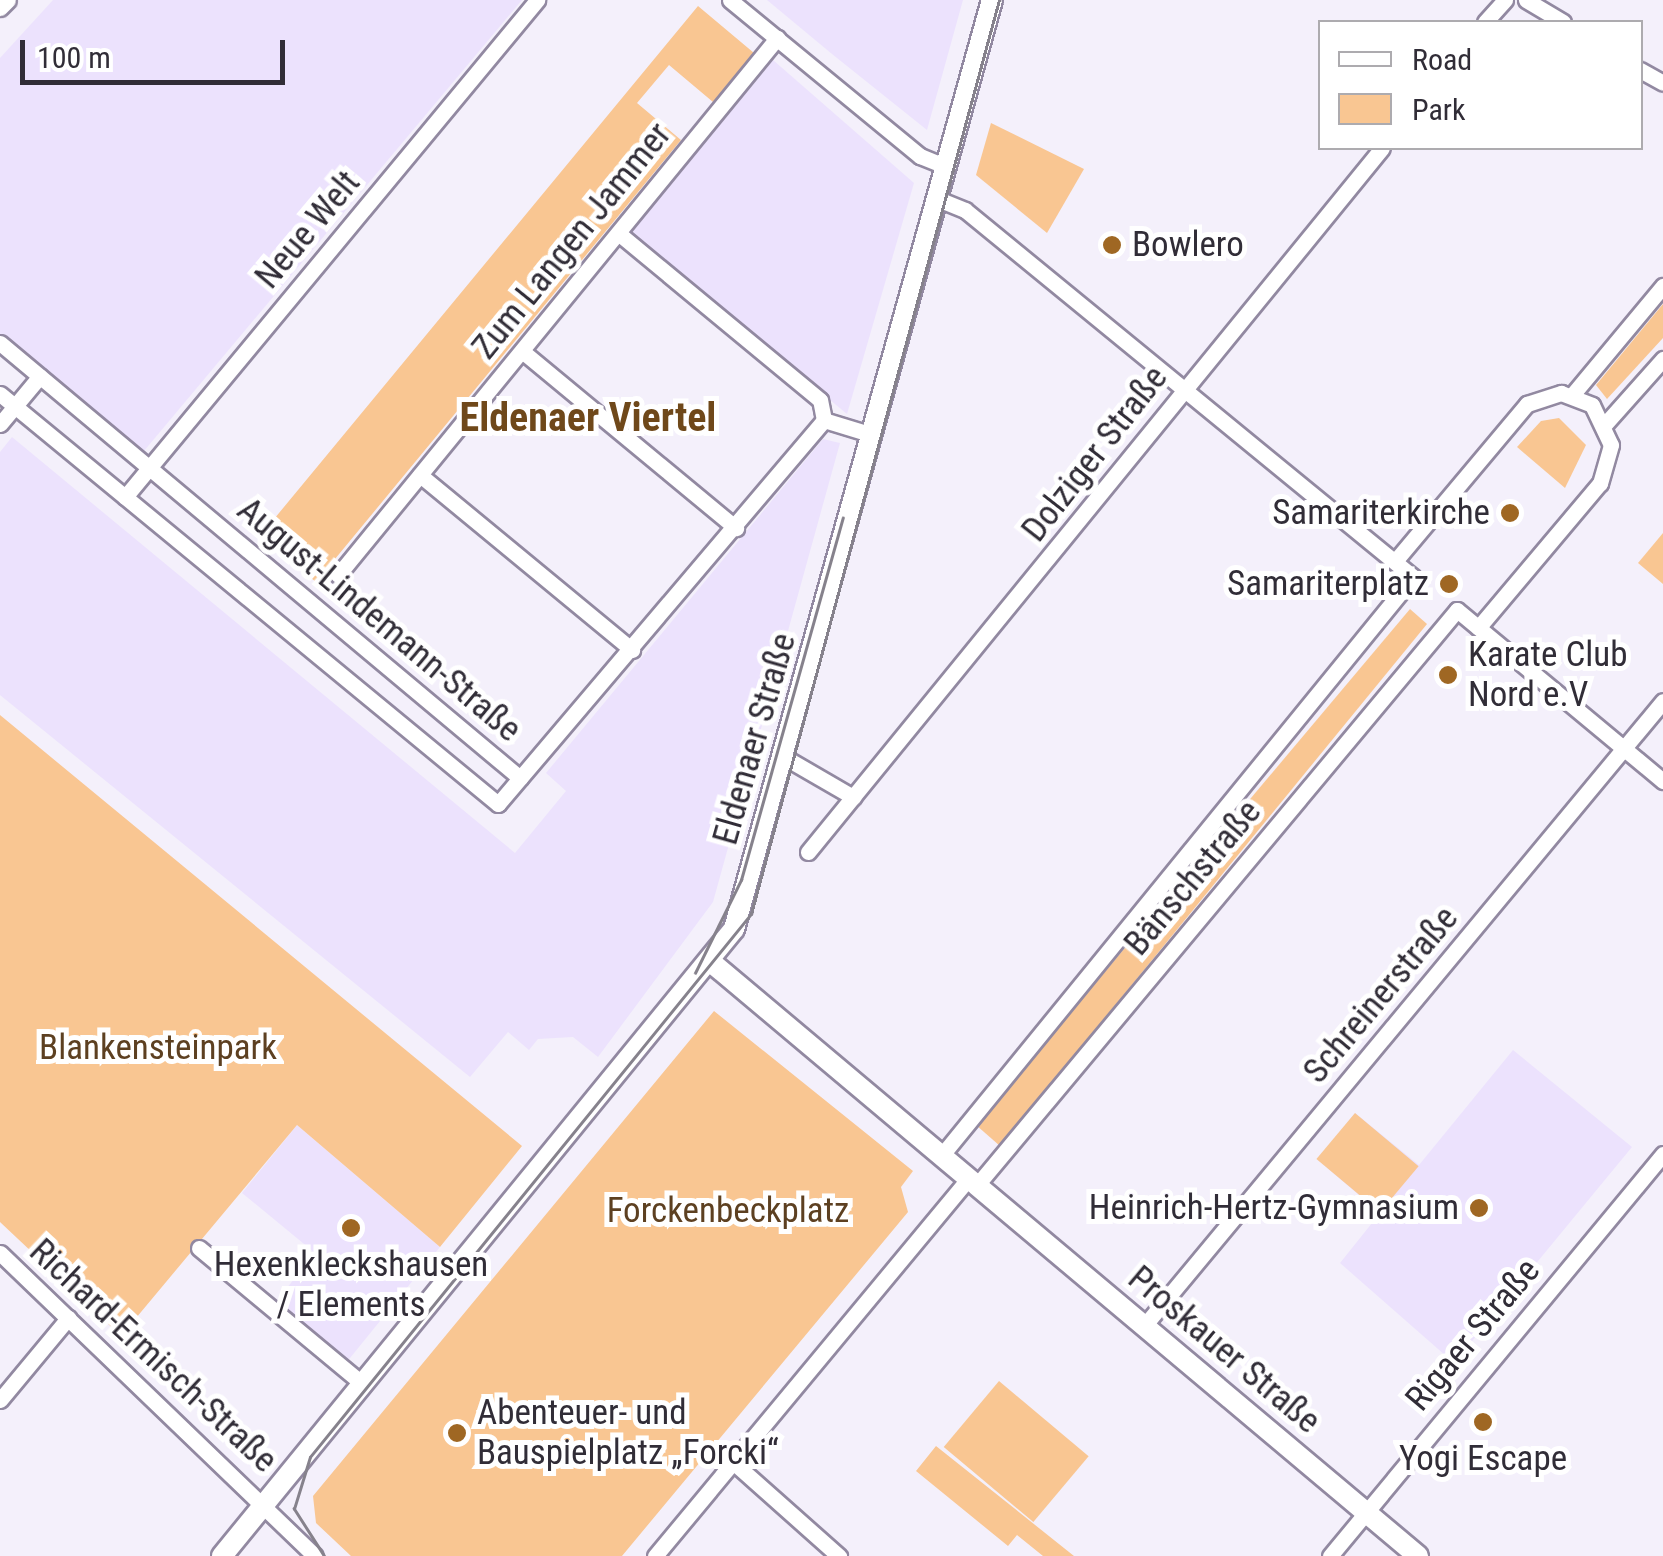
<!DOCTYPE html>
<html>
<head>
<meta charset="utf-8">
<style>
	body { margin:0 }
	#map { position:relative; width:1663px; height:1556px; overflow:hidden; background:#f4f0fb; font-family:"Roboto Condensed",sans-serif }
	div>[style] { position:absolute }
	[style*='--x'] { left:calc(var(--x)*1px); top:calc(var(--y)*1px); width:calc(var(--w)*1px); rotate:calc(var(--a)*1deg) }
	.built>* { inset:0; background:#ece2fd }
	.green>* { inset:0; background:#f9c692; transform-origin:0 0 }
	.roads { filter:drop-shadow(2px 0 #9289a1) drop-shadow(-2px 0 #9289a1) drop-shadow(0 2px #9289a1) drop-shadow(0 -2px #9289a1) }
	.minor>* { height:15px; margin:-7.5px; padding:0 7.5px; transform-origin:7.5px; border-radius:7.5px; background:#fff }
	.tertiary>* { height:20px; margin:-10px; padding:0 10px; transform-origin:10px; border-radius:10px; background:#fff }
	.tram>* { height:2.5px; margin:-1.25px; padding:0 1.25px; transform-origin:1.25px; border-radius:1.25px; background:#86828c }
	.dots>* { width:28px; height:28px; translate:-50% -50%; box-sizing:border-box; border:5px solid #fff; border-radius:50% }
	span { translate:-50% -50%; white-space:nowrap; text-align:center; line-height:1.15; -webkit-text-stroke:10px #fff; paint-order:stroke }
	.street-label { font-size:35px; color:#312d37 }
	.poi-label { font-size:35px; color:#312d37 }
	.left { translate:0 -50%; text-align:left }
	.right { translate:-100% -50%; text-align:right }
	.park-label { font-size:35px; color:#5d4021 }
	.quarter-label { font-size:40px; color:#6f481a; font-weight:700 }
	.legend { position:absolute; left:1318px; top:20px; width:325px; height:130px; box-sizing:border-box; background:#fff; border:2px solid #adabaf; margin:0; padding:12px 18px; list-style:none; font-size:30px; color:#312d37 }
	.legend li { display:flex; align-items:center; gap:20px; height:50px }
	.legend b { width:50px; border:2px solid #adabaf }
	.scale { position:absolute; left:20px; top:40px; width:265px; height:45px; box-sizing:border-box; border:5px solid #312d37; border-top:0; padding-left:12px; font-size:30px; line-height:35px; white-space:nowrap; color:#312d37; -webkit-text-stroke:8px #fff; paint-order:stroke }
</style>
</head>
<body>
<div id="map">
	<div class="built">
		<div style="clip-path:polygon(53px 0,522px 0,144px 451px,0 334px,0 58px)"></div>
		<div style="clip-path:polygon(767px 0,963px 0,927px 130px,832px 54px)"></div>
		<div style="clip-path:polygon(773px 60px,914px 183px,847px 414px,630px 234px)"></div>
		<div style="clip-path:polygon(12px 437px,515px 853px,566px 791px,546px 773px,823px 439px,840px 443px,713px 902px,598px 1057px,573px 1037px,538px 1039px,529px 1050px,508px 1032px,470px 1077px,0 695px,0 452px)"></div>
		<div style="clip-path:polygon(1513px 1050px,1632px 1147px,1454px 1363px,1340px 1263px,1380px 1213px,1318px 1160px,1355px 1113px,1419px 1165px)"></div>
		<div style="clip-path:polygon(297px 1125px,440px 1247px,346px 1363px,274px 1304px,315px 1253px,242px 1193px)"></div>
	</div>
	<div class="green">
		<div style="clip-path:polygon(698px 6px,754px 53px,713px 102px,669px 65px,637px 103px,681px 140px,316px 582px,260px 536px)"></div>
		<div style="clip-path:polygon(991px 123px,1084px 169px,1047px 233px,976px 175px)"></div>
		<div style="clip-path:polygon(1663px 304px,1663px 338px,1607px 399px,1596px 385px)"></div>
		<div style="clip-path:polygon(1559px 418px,1586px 445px,1565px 488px,1517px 447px,1541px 421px)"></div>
		<div style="clip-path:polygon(1663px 533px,1663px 584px,1638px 563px)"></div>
		<div style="clip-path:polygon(1410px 609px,1427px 624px,1000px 1146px,976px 1125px)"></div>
		<div style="clip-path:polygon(0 715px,522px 1146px,440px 1247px,297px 1125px,121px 1336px,0 1222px)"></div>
		<div style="clip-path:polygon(714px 1011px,913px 1171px,901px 1187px,908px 1212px,622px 1556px,351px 1556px,316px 1523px,313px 1496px)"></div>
		<div style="left:1355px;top:1113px;width:83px;height:60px;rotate:40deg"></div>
		<div style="left:999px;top:1381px;width:117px;height:86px;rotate:40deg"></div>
		<div style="clip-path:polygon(936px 1446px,1074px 1556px,1043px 1556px,1017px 1535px,1008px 1546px,916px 1471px)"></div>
	</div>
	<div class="roads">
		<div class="minor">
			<div style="--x:730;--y:0;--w:246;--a:39.4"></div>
			<div style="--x:920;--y:156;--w:29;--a:22"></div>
			<div style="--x:1526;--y:0;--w:43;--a:30.7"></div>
			<div style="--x:0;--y:8;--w:11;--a:-45"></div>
			<div style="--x:1485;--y:22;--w:30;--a:-48"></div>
			<div style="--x:1640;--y:70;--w:26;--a:29"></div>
			<div style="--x:938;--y:199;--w:29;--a:22"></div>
			<div style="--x:965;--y:210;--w:579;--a:39.32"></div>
			<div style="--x:1413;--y:577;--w:746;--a:129.18"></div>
			<div style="--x:0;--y:343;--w:678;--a:39.91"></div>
			<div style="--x:522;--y:351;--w:278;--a:39.6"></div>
			<div style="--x:0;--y:394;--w:645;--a:39.46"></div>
			<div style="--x:498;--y:804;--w:504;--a:-49.67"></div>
			<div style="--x:824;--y:420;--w:20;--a:-101"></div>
			<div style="--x:820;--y:400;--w:262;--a:-140.4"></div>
			<div style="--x:1573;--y:394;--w:141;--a:-50.2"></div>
			<div style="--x:824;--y:420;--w:51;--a:17"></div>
			<div style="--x:1606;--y:423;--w:86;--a:-48.3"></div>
			<div style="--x:0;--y:424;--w:62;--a:-50.2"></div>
			<div style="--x:420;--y:475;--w:275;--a:39.5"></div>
			<div style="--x:125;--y:497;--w:646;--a:-50.34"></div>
			<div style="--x:1396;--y:560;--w:204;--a:-50"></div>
			<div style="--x:1527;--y:404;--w:36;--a:-18"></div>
			<div style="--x:1561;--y:393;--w:33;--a:21"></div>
			<div style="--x:1592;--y:405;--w:44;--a:64.6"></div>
			<div style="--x:1611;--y:445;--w:40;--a:106"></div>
			<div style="--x:1600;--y:483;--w:189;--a:130.1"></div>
			<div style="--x:338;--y:575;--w:694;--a:-50.73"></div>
			<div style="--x:784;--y:757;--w:80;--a:30.1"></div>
			<div style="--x:808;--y:852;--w:908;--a:-50.81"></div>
			<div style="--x:977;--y:1185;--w:749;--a:-50.15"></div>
			<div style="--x:1457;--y:610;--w:268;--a:39.7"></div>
			<div style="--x:199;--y:1248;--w:214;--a:39.7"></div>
			<div style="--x:0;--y:1253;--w:437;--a:43.9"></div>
			<div style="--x:1144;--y:1326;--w:812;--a:-50.29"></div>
			<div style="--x:0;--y:1400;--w:107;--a:-50.3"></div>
			<div style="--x:733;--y:1462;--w:142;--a:41.6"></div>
			<div style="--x:655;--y:1556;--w:491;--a:-50.3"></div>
			<div style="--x:1330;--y:1556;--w:522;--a:-50.36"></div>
		</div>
		<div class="tertiary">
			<div style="--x:712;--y:963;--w:922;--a:40.03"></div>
			<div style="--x:222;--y:1556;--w:809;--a:-50.77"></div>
			<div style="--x:734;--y:929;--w:964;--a:-74.48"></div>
		</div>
	</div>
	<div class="tram">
		<div style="--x:695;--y:973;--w:104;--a:-63.7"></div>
		<div style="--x:741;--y:880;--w:376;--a:-74.3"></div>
		<div style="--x:324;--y:1556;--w:56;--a:-122.6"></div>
		<div style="--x:294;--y:1509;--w:54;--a:-72.9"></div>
		<div style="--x:310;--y:1457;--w:700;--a:-50.92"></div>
		<div style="--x:751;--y:914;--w:947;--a:-74.82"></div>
	</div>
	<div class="dots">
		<div style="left:1112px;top:245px;background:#9f6723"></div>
		<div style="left:1510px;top:513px;background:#9f6723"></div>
		<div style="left:1449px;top:584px;background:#9f6723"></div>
		<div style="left:1448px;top:675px;background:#9f6723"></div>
		<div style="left:1479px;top:1208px;background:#9f6723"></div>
		<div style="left:351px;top:1228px;background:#9f6723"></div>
		<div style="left:1483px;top:1422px;background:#9f6723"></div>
		<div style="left:457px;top:1433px;background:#9f6723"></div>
	</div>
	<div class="street-label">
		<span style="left:308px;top:230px;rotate:-50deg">Neue Welt</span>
		<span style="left:572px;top:241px;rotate:-51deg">Zum Langen Jammer</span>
		<span style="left:1095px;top:454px;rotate:-52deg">Dolziger Straße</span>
		<span style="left:379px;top:620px;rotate:40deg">August-Lindemann-Straße</span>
		<span style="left:755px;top:739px;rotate:-74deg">Eldenaer Straße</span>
		<span style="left:1193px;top:878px;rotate:-50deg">Bänschstraße</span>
		<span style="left:1381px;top:995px;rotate:-50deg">Schreinerstraße</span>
		<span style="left:1473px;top:1335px;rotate:-50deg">Rigaer Straße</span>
		<span style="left:1224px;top:1350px;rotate:40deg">Proskauer Straße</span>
		<span style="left:153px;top:1356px;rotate:43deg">Richard-Ermisch-Straße</span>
	</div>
	<div class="poi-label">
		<span class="left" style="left:1132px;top:245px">Bowlero</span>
		<span class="right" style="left:1490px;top:513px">Samariterkirche</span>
		<span class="right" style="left:1429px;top:584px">Samariterplatz</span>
		<span class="left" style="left:1468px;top:675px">Karate Club<br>Nord e.V</span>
		<span class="right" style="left:1459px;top:1208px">Heinrich-Hertz-Gymnasium</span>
		<span style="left:351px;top:1285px">Hexenkleckshausen<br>/ Elements</span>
		<span class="left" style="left:477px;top:1433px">Abenteuer- und<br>Bauspielplatz „Forcki“</span>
		<span style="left:1483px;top:1459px">Yogi Escape</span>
	</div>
	<div class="park-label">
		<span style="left:158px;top:1048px">Blankensteinpark</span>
		<span style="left:728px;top:1211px">Forckenbeckplatz</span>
	</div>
	<div class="quarter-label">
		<span style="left:588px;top:418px">Eldenaer Viertel</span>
	</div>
	<ul class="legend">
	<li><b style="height:12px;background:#fff"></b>Road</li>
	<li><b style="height:28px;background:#f9c692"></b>Park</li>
	</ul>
	<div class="scale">100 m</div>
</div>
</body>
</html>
